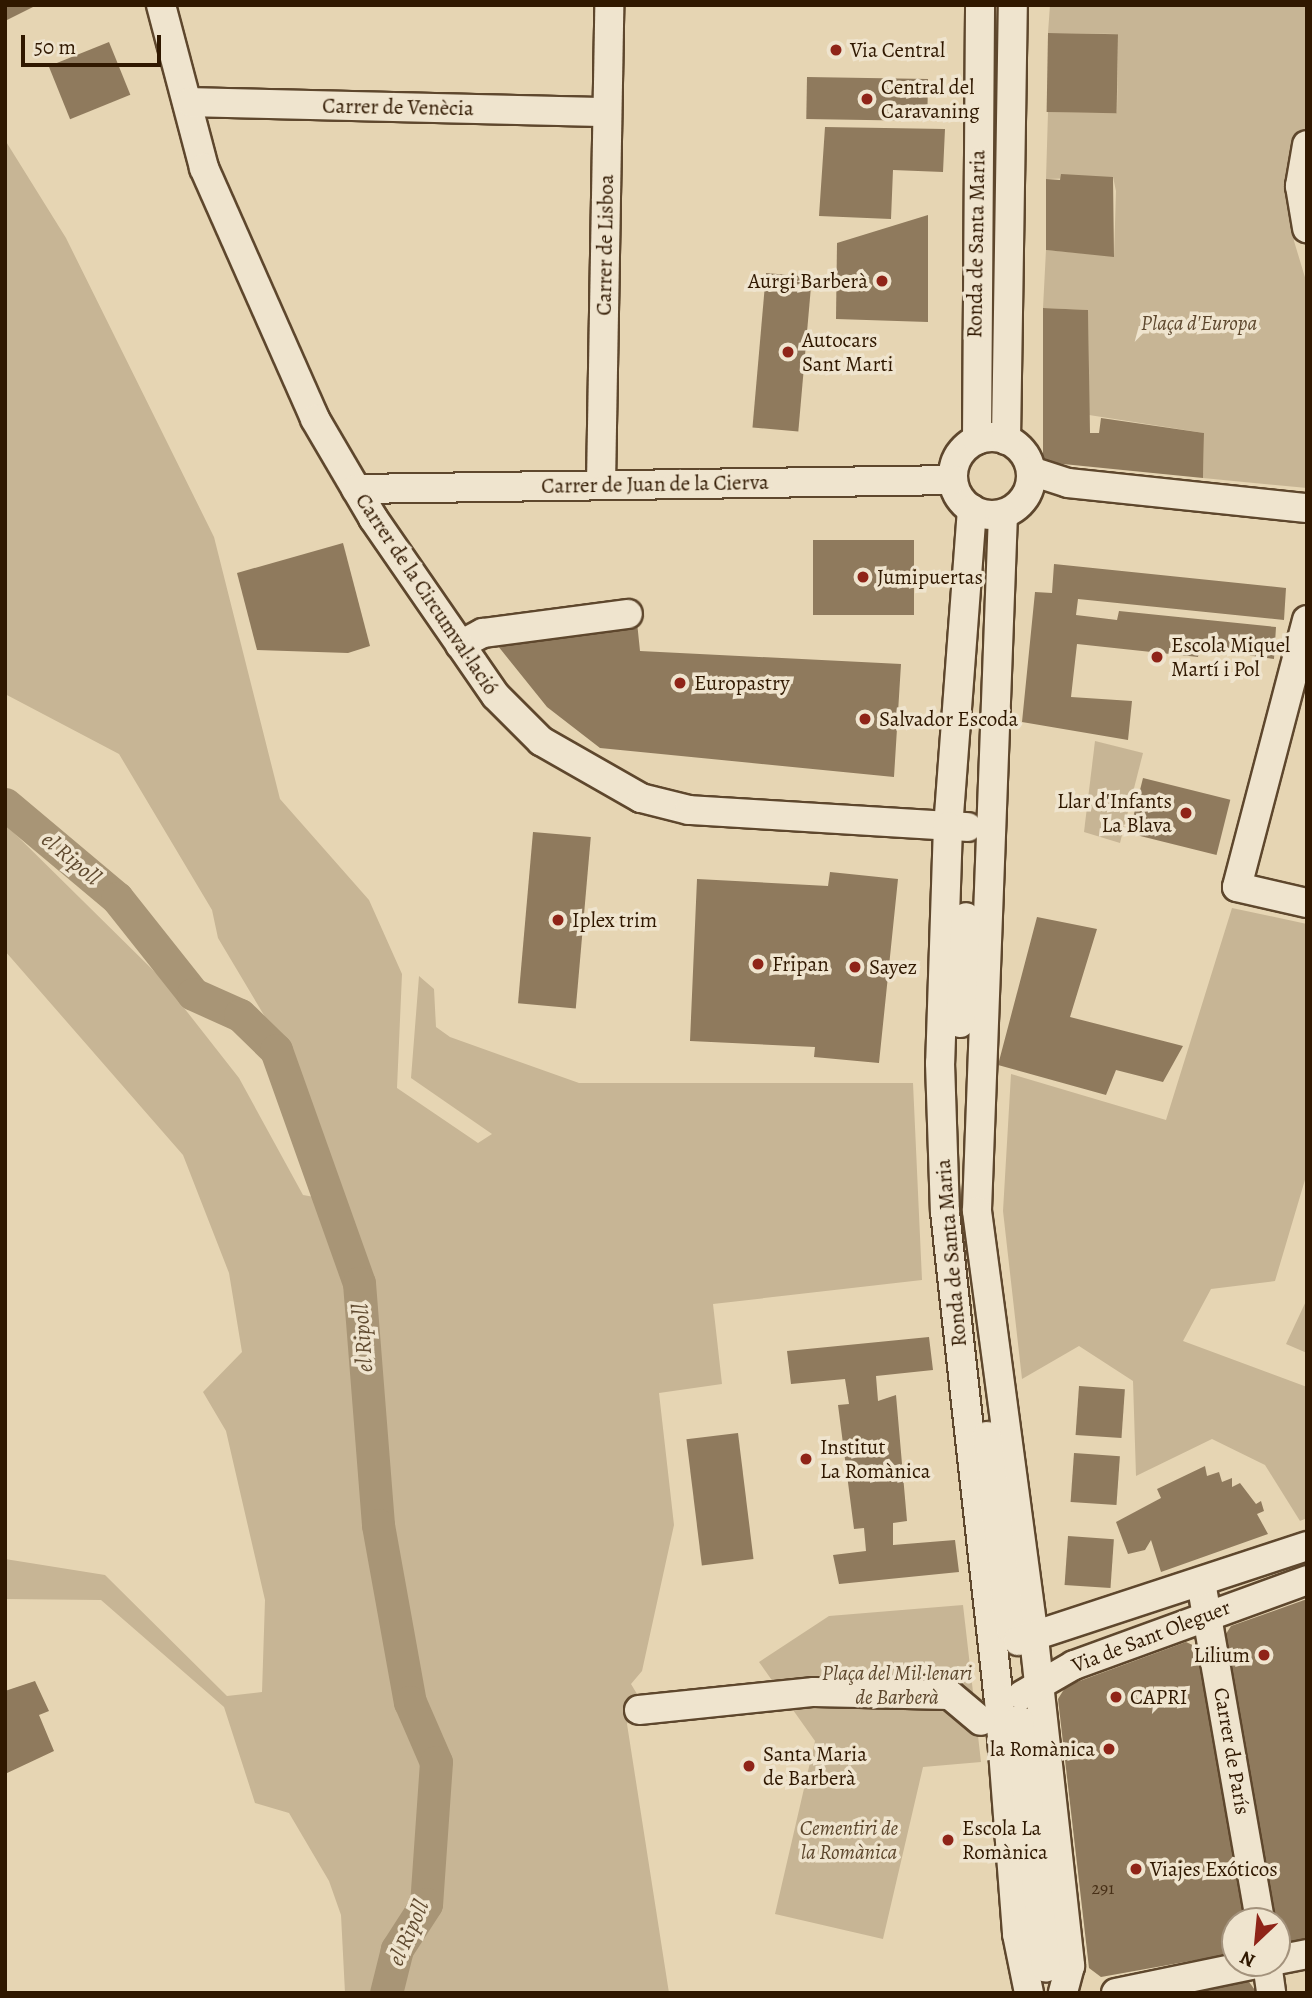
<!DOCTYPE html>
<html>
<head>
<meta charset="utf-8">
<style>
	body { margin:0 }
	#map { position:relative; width:1312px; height:1998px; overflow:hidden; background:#e6d5b3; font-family:Alegreya,serif }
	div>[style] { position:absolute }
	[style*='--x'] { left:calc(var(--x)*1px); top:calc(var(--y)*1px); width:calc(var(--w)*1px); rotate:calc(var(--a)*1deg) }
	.green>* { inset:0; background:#c7b595 }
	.river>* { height:33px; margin:-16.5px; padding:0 16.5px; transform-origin:16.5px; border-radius:16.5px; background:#a89576 }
	.building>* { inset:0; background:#8f7a5d; transform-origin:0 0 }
	.roads { filter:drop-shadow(2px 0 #5e472d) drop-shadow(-2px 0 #5e472d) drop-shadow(0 2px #5e472d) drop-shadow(0 -2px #5e472d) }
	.minor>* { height:28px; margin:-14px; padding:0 14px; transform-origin:14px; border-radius:14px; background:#efe4ce }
	.minor>.ring { margin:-14px; padding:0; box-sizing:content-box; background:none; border:28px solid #efe4ce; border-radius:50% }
	.dots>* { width:19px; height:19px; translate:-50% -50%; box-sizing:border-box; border:4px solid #efe4ce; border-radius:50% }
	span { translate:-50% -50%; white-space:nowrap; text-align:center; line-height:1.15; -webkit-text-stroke:7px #efe4ce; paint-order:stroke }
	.number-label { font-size:18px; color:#483017 }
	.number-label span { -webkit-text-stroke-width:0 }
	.poi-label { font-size:21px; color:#301800 }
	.left { translate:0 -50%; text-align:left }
	.right { translate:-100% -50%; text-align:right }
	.street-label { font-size:21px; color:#301800 }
	.park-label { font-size:21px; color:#5d472d; font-style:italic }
	.water-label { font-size:23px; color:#604a2f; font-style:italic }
	.frame { position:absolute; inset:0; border:7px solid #301800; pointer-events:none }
	.north { position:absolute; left:1221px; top:1907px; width:70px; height:70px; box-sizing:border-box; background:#efe4ce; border:2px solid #a3927c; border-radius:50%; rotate:206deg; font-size:19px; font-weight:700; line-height:28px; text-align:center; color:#301800 }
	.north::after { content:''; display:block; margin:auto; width:24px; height:32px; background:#8f2418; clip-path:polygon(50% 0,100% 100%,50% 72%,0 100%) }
	.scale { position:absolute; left:21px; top:35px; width:140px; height:32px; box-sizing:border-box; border:4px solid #301800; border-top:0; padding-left:9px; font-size:21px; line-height:24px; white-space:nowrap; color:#301800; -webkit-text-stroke:5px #efe4ce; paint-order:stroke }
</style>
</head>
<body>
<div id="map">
	<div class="green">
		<div style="clip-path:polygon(1050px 5px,1307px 5px,1307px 127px,1290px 190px,1294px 241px,1307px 284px,1307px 488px,1203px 478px,1204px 433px,1089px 415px,1088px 310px,1043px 308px,1046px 250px,1114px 256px,1116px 191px,1113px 177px,1046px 179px,1048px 112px,1117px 113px,1118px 34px,1048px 33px)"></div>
		<div style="clip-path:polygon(5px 140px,66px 238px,214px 537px,280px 799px,369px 900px,402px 974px,397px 1088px,478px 1143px,492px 1134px,411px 1078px,419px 976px,434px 989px,436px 1027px,450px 1037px,579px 1083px,913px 1083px,922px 1280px,713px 1304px,722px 1384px,659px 1393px,674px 1525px,642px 1671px,631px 1684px,637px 1694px,627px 1724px,669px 1993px,345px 1993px,341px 1915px,329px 1881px,289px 1813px,255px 1803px,224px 1707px,101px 1600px,5px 1599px,5px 1559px,105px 1575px,227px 1696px,262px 1692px,265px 1600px,226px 1431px,203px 1392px,242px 1352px,229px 1273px,183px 1155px,5px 951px,5px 824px,159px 976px,239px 1078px,303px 1195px,337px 1201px,280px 1042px,218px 938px,212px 910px,119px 754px,5px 694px)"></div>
		<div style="clip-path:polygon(1095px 741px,1143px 753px,1120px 843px,1084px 832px)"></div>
		<div style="clip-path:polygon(1232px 908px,1307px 924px,1307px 1173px,1275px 1281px,1211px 1289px,1183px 1341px,1307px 1387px,1307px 1518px,1300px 1521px,1265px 1465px,1212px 1439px,1136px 1476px,1133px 1381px,1079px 1346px,1022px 1379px,1003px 1211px,1011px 1074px,1166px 1120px)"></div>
		<div style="clip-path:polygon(1307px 1299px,1307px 1353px,1286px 1344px)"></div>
		<div style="clip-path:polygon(963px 1605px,981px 1762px,923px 1767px,883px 1939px,775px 1914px,815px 1741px,759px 1662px,829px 1616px)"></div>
	</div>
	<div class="river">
		<div style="--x:5;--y:804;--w:146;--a:40"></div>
		<div style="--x:117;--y:898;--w:122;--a:51.6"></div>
		<div style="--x:193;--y:994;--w:51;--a:24.1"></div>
		<div style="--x:240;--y:1015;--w:50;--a:44.2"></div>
		<div style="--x:276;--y:1050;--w:247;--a:70.4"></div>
		<div style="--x:359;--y:1283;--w:243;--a:85.5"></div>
		<div style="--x:378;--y:1525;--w:180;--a:79.8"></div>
		<div style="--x:410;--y:1702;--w:65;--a:66.6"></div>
		<div style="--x:436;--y:1762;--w:142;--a:94"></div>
		<div style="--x:426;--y:1904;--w:54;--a:122.8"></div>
		<div style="--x:397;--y:1949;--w:45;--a:104"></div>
	</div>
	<div class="building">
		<div style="clip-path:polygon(5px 5px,37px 5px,5px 21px)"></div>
		<div style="left:1048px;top:33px;width:70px;height:79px;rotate:1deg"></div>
		<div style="left:109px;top:42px;width:57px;height:65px;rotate:68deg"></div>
		<div style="left:807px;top:77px;width:121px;height:42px;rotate:1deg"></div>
		<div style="clip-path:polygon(825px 127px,945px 129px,943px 172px,893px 170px,891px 219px,819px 216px)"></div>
		<div style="clip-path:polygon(1061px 174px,1113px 177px,1114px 257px,1046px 250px,1046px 179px,1060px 180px)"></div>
		<div style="clip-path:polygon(928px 215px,928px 322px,836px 319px,837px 243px)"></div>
		<div style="left:766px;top:273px;width:46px;height:155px;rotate:5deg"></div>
		<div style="clip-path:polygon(1043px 308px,1088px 310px,1090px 433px,1099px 433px,1101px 418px,1204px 433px,1203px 478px,1043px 462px)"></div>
		<div style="left:813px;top:540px;width:101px;height:75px"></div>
		<div style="clip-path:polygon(343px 543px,370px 646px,348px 653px,257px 650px,237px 573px)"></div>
		<div style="clip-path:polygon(1054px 564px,1286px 588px,1284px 620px,1078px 599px,1076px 615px,1117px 620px,1119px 611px,1276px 627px,1274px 659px,1200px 648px,1198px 657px,1077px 644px,1071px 697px,1132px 701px,1128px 740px,1022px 722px,1035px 592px,1052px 593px)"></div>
		<div style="clip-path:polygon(637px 622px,640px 651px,901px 664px,894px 777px,600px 748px,547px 707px,494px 641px)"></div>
		<div style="left:1143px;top:778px;width:90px;height:57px;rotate:14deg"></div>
		<div style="left:533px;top:832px;width:58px;height:172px;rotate:5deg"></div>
		<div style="clip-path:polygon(830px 872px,898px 879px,879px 1063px,814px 1057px,815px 1047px,690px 1041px,697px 879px,828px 886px)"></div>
		<div style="clip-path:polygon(1037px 917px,1097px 929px,1070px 1017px,1183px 1046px,1163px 1082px,1116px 1070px,1106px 1095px,998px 1065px)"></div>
		<div style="clip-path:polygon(929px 1337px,933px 1370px,876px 1376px,878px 1401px,896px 1395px,907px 1521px,893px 1523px,893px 1545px,955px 1540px,959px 1572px,839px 1584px,833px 1555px,866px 1551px,864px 1528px,854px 1529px,838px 1405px,849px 1404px,845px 1379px,791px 1384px,787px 1351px)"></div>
		<div style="left:1079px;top:1386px;width:46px;height:49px;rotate:4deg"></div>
		<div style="left:738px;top:1433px;width:127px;height:52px;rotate:83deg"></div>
		<div style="left:1074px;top:1453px;width:46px;height:49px;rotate:4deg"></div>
		<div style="clip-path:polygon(1205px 1466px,1207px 1476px,1219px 1472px,1222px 1482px,1232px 1478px,1232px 1487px,1240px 1483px,1256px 1504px,1261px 1501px,1264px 1511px,1257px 1514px,1268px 1534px,1161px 1572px,1151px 1540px,1145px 1550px,1128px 1554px,1116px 1522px,1161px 1498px,1157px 1489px)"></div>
		<div style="left:1068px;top:1536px;width:46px;height:49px;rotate:4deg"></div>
		<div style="clip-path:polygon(1307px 1599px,1307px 1947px,1277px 1948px,1224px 1637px,1231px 1626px)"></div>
		<div style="clip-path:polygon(1186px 1642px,1199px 1648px,1246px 1921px,1235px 1921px,1235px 1953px,1101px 1977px,1089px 1968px,1058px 1699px,1066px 1686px)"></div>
		<div style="clip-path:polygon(35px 1681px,49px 1711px,39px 1715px,54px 1751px,5px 1774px,5px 1691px)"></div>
		<div style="clip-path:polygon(1247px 1979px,1257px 1993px,1179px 1993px)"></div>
	</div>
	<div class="roads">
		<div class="minor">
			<div style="--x:161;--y:5;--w:169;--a:75.2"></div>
			<div style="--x:204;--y:168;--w:274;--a:66.1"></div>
			<div style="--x:315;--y:419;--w:115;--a:59.6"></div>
			<div style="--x:373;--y:518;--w:216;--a:55.4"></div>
			<div style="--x:496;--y:696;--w:64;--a:45"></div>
			<div style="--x:541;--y:741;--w:115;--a:29.7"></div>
			<div style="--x:641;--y:798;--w:49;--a:14"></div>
			<div style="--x:689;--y:810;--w:279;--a:3.5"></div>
			<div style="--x:190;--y:102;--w:417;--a:1.4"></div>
			<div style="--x:1307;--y:145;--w:42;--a:99.7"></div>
			<div style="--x:1300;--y:186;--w:43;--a:80.5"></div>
			<div class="ring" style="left:953px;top:437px;width:50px;height:50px"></div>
			<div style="--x:977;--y:440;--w:435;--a:-89.6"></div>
			<div style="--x:1006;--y:440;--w:435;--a:-89.1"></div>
			<div style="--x:1031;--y:471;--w:39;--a:18"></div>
			<div style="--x:1068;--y:483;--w:240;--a:6"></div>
			<div style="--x:601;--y:484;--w:479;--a:-89"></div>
			<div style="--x:356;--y:489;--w:597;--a:-0.86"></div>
			<div style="--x:972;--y:509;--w:318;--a:94.3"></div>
			<div style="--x:948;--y:826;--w:237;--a:91.9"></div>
			<div style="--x:940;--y:1063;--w:149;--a:88.1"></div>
			<div style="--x:945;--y:1212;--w:490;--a:83.7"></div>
			<div style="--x:999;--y:1699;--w:236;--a:85.6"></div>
			<div style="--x:1017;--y:1934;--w:60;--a:78.5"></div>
			<div style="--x:1003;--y:514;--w:697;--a:92.14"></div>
			<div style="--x:977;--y:1211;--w:431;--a:82.4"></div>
			<div style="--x:1034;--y:1638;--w:330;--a:83.7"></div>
			<div style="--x:1070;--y:1966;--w:28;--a:105"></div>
			<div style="--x:1307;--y:620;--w:276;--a:104.7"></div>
			<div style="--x:1237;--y:887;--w:72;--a:12.9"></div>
			<div style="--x:460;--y:645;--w:26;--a:-28"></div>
			<div style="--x:483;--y:633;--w:146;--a:-7.5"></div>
			<div style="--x:960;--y:1023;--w:106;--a:-86.8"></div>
			<div style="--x:987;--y:1436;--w:193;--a:83.2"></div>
			<div style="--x:1201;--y:1582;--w:344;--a:80.1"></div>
			<div style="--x:1018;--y:1641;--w:304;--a:-18.2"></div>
			<div style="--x:1022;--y:1695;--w:60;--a:-30"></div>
			<div style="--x:1074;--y:1665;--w:248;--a:-20"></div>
			<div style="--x:639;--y:1710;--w:176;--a:-5.9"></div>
			<div style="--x:814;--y:1692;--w:136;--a:1.3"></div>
			<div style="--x:950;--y:1695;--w:40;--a:40"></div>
			<div style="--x:1019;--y:1720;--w:249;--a:83.8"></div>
			<div style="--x:1277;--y:1960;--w:31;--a:-11"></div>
			<div style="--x:1267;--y:1963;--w:30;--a:82"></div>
			<div style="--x:1116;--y:1993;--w:148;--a:-11.7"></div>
		</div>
	</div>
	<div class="dots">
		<div style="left:836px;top:50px;background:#8f2418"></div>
		<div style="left:867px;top:99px;background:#8f2418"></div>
		<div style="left:882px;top:281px;background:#8f2418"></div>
		<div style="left:788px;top:352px;background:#8f2418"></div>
		<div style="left:863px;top:577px;background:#8f2418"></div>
		<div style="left:1157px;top:657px;background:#8f2418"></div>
		<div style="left:680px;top:683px;background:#8f2418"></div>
		<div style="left:865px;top:719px;background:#8f2418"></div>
		<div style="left:1186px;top:813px;background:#8f2418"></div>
		<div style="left:558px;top:920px;background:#8f2418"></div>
		<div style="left:758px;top:964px;background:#8f2418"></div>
		<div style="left:855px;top:967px;background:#8f2418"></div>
		<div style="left:806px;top:1459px;background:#8f2418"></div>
		<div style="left:1264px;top:1655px;background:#8f2418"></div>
		<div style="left:1116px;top:1697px;background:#8f2418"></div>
		<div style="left:1109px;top:1749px;background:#8f2418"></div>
		<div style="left:749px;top:1766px;background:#8f2418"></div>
		<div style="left:948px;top:1840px;background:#8f2418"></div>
		<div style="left:1136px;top:1869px;background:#8f2418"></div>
	</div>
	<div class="number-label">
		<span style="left:1103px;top:1888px">291</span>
	</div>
	<div class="poi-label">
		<span class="left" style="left:850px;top:50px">Via Central</span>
		<span class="left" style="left:881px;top:99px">Central del<br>Caravaning</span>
		<span class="right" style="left:868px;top:281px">Aurgi Barberà</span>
		<span class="left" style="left:802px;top:352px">Autocars<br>Sant Marti</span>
		<span class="left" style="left:877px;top:577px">Jumipuertas</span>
		<span class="left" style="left:1171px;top:657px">Escola Miquel<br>Martí i Pol</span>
		<span class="left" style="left:694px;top:683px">Europastry</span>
		<span class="left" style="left:879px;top:719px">Salvador Escoda</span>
		<span class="right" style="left:1172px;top:813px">Llar d'Infants<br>La Blava</span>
		<span class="left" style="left:572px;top:920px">Iplex trim</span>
		<span class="left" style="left:772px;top:964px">Fripan</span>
		<span class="left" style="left:869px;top:967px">Sayez</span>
		<span class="left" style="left:820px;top:1459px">Institut<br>La Romànica</span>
		<span class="right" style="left:1250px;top:1655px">Lilium</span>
		<span class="left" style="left:1130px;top:1697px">CAPRI</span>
		<span class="right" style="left:1095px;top:1749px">la Romànica</span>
		<span class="left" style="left:763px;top:1766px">Santa Maria<br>de Barberà</span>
		<span class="left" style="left:962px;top:1840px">Escola La<br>Romànica</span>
		<span class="left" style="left:1150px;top:1869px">Viajes Exóticos</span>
	</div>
	<div class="street-label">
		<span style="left:398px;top:107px;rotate:1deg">Carrer de Venècia</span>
		<span style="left:976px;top:244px;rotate:-89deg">Ronda de Santa Maria</span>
		<span style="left:605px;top:245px;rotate:-89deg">Carrer de Lisboa</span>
		<span style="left:655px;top:484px;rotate:-1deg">Carrer de Juan de la Cierva</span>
		<span style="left:427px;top:594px;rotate:56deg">Carrer de la Circumval·lació</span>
		<span style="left:951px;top:1253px;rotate:-95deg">Ronda de Santa Maria</span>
		<span style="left:1151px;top:1636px;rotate:-21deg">Via de Sant Oleguer</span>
		<span style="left:1232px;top:1751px;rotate:80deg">Carrer de París</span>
	</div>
	<div class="park-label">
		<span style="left:1199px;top:323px">Plaça d'Europa</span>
		<span style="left:897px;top:1685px">Plaça del Mil·lenari<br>de Barberà</span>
		<span style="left:849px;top:1840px">Cementiri de<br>la Romànica</span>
	</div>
	<div class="water-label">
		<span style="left:71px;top:859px;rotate:40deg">el Ripoll</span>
		<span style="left:363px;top:1338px;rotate:-94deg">el Ripoll</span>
		<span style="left:409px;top:1933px;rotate:-66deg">el Ripoll</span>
	</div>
	<div class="frame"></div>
	<div class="north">N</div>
	<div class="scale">50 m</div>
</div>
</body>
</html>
